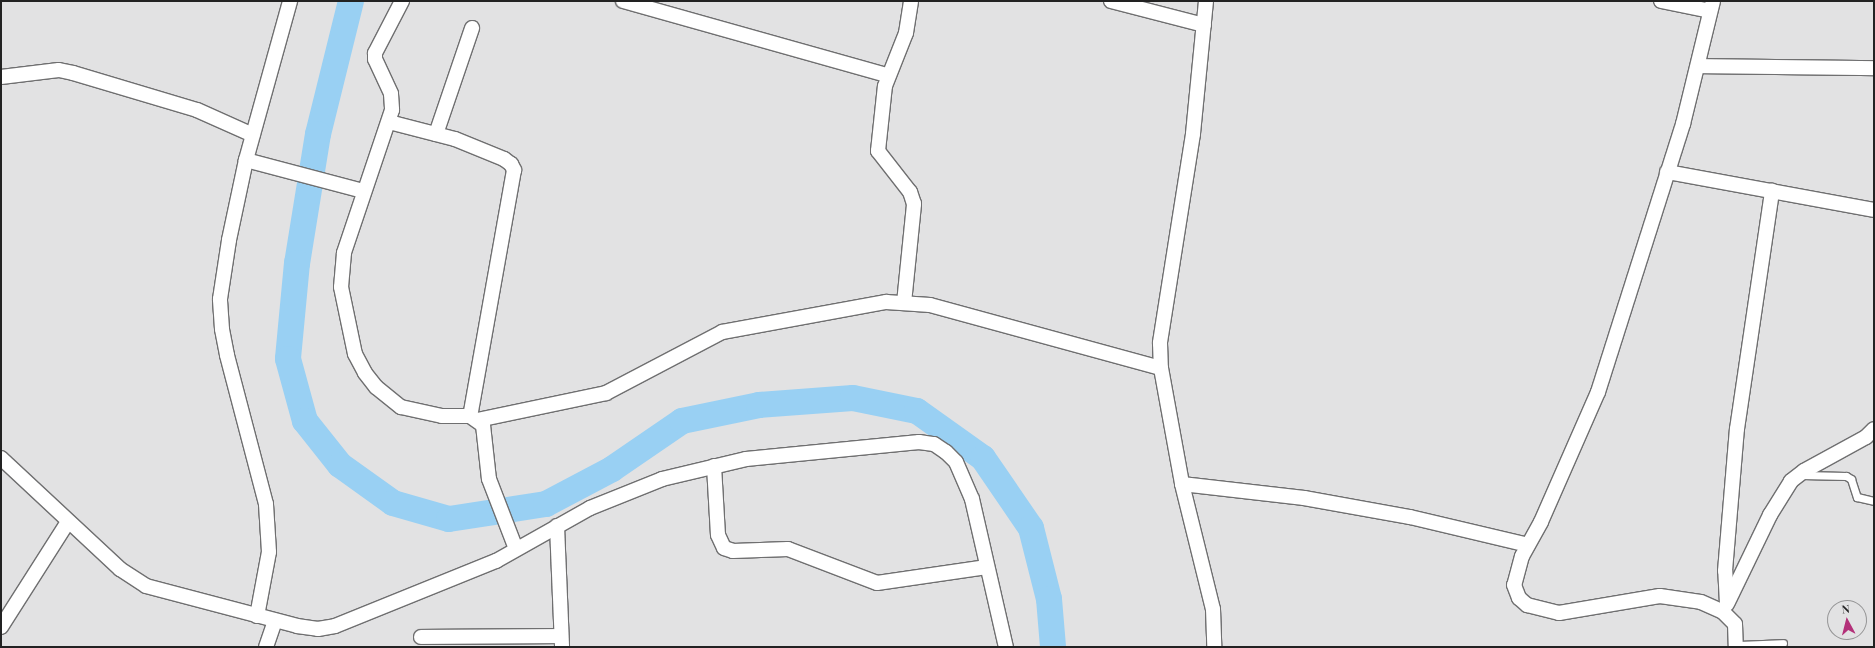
<!DOCTYPE html>
<html>
<head>
<meta charset="utf-8">
<style>
	body { margin:0 }
	#map { position:relative; width:1875px; height:648px; overflow:hidden; background:#e2e2e3; font-family:"Playfair Display",serif }
	div>[style] { position:absolute }
	[style*='--x'] { left:calc(var(--x)*1px); top:calc(var(--y)*1px); width:calc(var(--w)*1px); rotate:calc(var(--a)*1deg) }
	.river>* { height:26px; margin:-13px; padding:0 13px; transform-origin:13px; border-radius:13px; background:#99d0f3 }
	.roads { filter:drop-shadow(1px 0 #6f6f70) drop-shadow(-1px 0 #6f6f70) drop-shadow(0 1px #6f6f70) drop-shadow(0 -1px #6f6f70) }
	.lane>* { height:7px; margin:-3.5px; padding:0 3.5px; transform-origin:3.5px; border-radius:3.5px; background:#fff }
	.street>* { height:14px; margin:-7px; padding:0 7px; transform-origin:7px; border-radius:7px; background:#fff }
	span { translate:-50% -50%; white-space:nowrap; text-align:center; line-height:1.15; -webkit-text-stroke:4px #e2e2e3; paint-order:stroke }
	.frame { position:absolute; inset:0; border:2px solid #222; pointer-events:none }
	.north { position:absolute; left:1827px; top:600px; width:40px; height:40px; box-sizing:border-box; background:#e2e2e3; border:1px solid #959596; border-radius:50%; rotate:353deg; font-size:11px; font-weight:700; line-height:16px; text-align:center; color:#222 }
	.north::after { content:''; display:block; margin:auto; width:14px; height:18px; background:#b33079; clip-path:polygon(50% 0,100% 100%,50% 72%,0 100%) }
</style>
</head>
<body>
<div id="map">
	<div class="river">
		<div style="--x:351;--y:1;--w:137;--a:103.9"></div>
		<div style="--x:318;--y:134;--w:131;--a:99.2"></div>
		<div style="--x:297;--y:263;--w:96;--a:95.4"></div>
		<div style="--x:288;--y:359;--w:64;--a:74.7"></div>
		<div style="--x:305;--y:421;--w:56;--a:51.5"></div>
		<div style="--x:340;--y:465;--w:65;--a:35.6"></div>
		<div style="--x:393;--y:503;--w:58;--a:15.9"></div>
		<div style="--x:449;--y:519;--w:98;--a:-8.8"></div>
		<div style="--x:546;--y:504;--w:75;--a:-27.9"></div>
		<div style="--x:612;--y:469;--w:85;--a:-34.4"></div>
		<div style="--x:682;--y:421;--w:79;--a:-11.7"></div>
		<div style="--x:759;--y:405;--w:94;--a:-4.3"></div>
		<div style="--x:853;--y:398;--w:65;--a:11.5"></div>
		<div style="--x:917;--y:411;--w:81;--a:35.5"></div>
		<div style="--x:983;--y:458;--w:85;--a:55.6"></div>
		<div style="--x:1031;--y:528;--w:73;--a:75.8"></div>
		<div style="--x:1049;--y:599;--w:48;--a:85.2"></div>
	</div>
	<div class="roads">
		<div class="lane">
			<div style="--x:1802;--y:475;--w:44;--a:1.3"></div>
			<div style="--x:1846;--y:476;--w:6;--a:31"></div>
			<div style="--x:1851;--y:479;--w:19;--a:72"></div>
			<div style="--x:1857;--y:497;--w:17;--a:13"></div>
			<div style="--x:1736;--y:645;--w:47;--a:-2.4"></div>
		</div>
		<div class="street">
			<div style="--x:402;--y:1;--w:59;--a:117.4"></div>
			<div style="--x:375;--y:53;--w:6;--a:90"></div>
			<div style="--x:375;--y:59;--w:38;--a:65"></div>
			<div style="--x:391;--y:94;--w:16;--a:86"></div>
			<div style="--x:392;--y:110;--w:151;--a:108.6"></div>
			<div style="--x:344;--y:253;--w:34;--a:95"></div>
			<div style="--x:341;--y:287;--w:68;--a:78.2"></div>
			<div style="--x:355;--y:354;--w:21;--a:62"></div>
			<div style="--x:365;--y:373;--w:18;--a:52"></div>
			<div style="--x:376;--y:387;--w:32;--a:39"></div>
			<div style="--x:401;--y:407;--w:42;--a:12.4"></div>
			<div style="--x:442;--y:416;--w:28;--a:0"></div>
			<div style="--x:470;--y:416;--w:16;--a:35"></div>
			<div style="--x:483;--y:425;--w:54;--a:83.7"></div>
			<div style="--x:489;--y:479;--w:75;--a:68.9"></div>
			<div style="--x:623;--y:1;--w:274;--a:15.7"></div>
			<div style="--x:1111;--y:1;--w:96;--a:14.5"></div>
			<div style="--x:1206;--y:1;--w:134;--a:95.6"></div>
			<div style="--x:1193;--y:134;--w:212;--a:99"></div>
			<div style="--x:1160;--y:343;--w:25;--a:88"></div>
			<div style="--x:1161;--y:368;--w:118;--a:79.7"></div>
			<div style="--x:1182;--y:484;--w:129;--a:76.1"></div>
			<div style="--x:1213;--y:609;--w:38;--a:88"></div>
			<div style="--x:1661;--y:1;--w:50;--a:11.5"></div>
			<div style="--x:1713;--y:1;--w:127;--a:103.7"></div>
			<div style="--x:1683;--y:124;--w:281;--a:107.6"></div>
			<div style="--x:1598;--y:392;--w:142;--a:113.7"></div>
			<div style="--x:1541;--y:522;--w:39;--a:119"></div>
			<div style="--x:1522;--y:556;--w:30;--a:105"></div>
			<div style="--x:1514;--y:585;--w:14;--a:69"></div>
			<div style="--x:1519;--y:598;--w:11;--a:41"></div>
			<div style="--x:1527;--y:605;--w:33;--a:14"></div>
			<div style="--x:1559;--y:613;--w:102;--a:-9.6"></div>
			<div style="--x:1660;--y:596;--w:41;--a:8.3"></div>
			<div style="--x:1701;--y:602;--w:24;--a:24"></div>
			<div style="--x:1723;--y:612;--w:17;--a:45"></div>
			<div style="--x:1735;--y:624;--w:23;--a:88"></div>
			<div style="--x:1698;--y:66;--w:176;--a:0.7"></div>
			<div style="--x:1;--y:77;--w:58;--a:-6.9"></div>
			<div style="--x:59;--y:70;--w:14;--a:12"></div>
			<div style="--x:73;--y:73;--w:129;--a:16.6"></div>
			<div style="--x:197;--y:110;--w:61;--a:24.1"></div>
			<div style="--x:389;--y:122;--w:68;--a:14.4"></div>
			<div style="--x:455;--y:139;--w:53;--a:22.2"></div>
			<div style="--x:504;--y:159;--w:9;--a:36"></div>
			<div style="--x:511;--y:164;--w:7;--a:63"></div>
			<div style="--x:514;--y:170;--w:250;--a:100.1"></div>
			<div style="--x:436;--y:134;--w:112;--a:-71.2"></div>
			<div style="--x:246;--y:160;--w:121;--a:14.8"></div>
			<div style="--x:1667;--y:172;--w:210;--a:10.4"></div>
			<div style="--x:904;--y:303;--w:100;--a:-84.2"></div>
			<div style="--x:914;--y:204;--w:13;--a:-108"></div>
			<div style="--x:910;--y:192;--w:52;--a:-128"></div>
			<div style="--x:878;--y:151;--w:65;--a:-83.9"></div>
			<div style="--x:885;--y:86;--w:57;--a:-68.4"></div>
			<div style="--x:906;--y:33;--w:32;--a:-81"></div>
			<div style="--x:478;--y:420;--w:131;--a:-11.9"></div>
			<div style="--x:606;--y:393;--w:131;--a:-27.7"></div>
			<div style="--x:722;--y:332;--w:167;--a:-10.4"></div>
			<div style="--x:886;--y:302;--w:44;--a:3.9"></div>
			<div style="--x:930;--y:305;--w:239;--a:15.3"></div>
			<div style="--x:1;--y:458;--w:163;--a:43"></div>
			<div style="--x:120;--y:569;--w:31;--a:33"></div>
			<div style="--x:146;--y:586;--w:156;--a:14.8"></div>
			<div style="--x:297;--y:626;--w:21;--a:8"></div>
			<div style="--x:318;--y:629;--w:17;--a:-10"></div>
			<div style="--x:335;--y:626;--w:174;--a:-22"></div>
			<div style="--x:496;--y:561;--w:108;--a:-29.4"></div>
			<div style="--x:590;--y:508;--w:78;--a:-21.9"></div>
			<div style="--x:662;--y:479;--w:86;--a:-13.4"></div>
			<div style="--x:746;--y:459;--w:174;--a:-5.6"></div>
			<div style="--x:919;--y:442;--w:15;--a:8"></div>
			<div style="--x:934;--y:444;--w:14;--a:34"></div>
			<div style="--x:946;--y:452;--w:14;--a:45"></div>
			<div style="--x:956;--y:462;--w:40;--a:66.6"></div>
			<div style="--x:972;--y:499;--w:152;--a:77.1"></div>
			<div style="--x:714;--y:466;--w:69;--a:86.7"></div>
			<div style="--x:718;--y:535;--w:14;--a:65"></div>
			<div style="--x:724;--y:548;--w:9;--a:18"></div>
			<div style="--x:733;--y:551;--w:55;--a:-2.1"></div>
			<div style="--x:788;--y:549;--w:95;--a:20.9"></div>
			<div style="--x:877;--y:583;--w:111;--a:-8.3"></div>
			<div style="--x:1182;--y:484;--w:123;--a:6.5"></div>
			<div style="--x:1304;--y:498;--w:108;--a:10.2"></div>
			<div style="--x:1410;--y:517;--w:121;--a:13.3"></div>
			<div style="--x:557;--y:526;--w:121;--a:87.6"></div>
			<div style="--x:1728;--y:602;--w:97;--a:-64.2"></div>
			<div style="--x:1770;--y:515;--w:40;--a:-58"></div>
			<div style="--x:1791;--y:481;--w:16;--a:-38"></div>
			<div style="--x:1804;--y:471;--w:71;--a:-28.7"></div>
			<div style="--x:1866;--y:437;--w:11;--a:-45"></div>
			<div style="--x:1727;--y:604;--w:33;--a:-93"></div>
			<div style="--x:1725;--y:571;--w:143;--a:-85.2"></div>
			<div style="--x:1737;--y:429;--w:241;--a:-81.6"></div>
			<div style="--x:257;--y:616;--w:65;--a:-79.4"></div>
			<div style="--x:269;--y:552;--w:48;--a:-93.6"></div>
			<div style="--x:266;--y:504;--w:154;--a:-104.7"></div>
			<div style="--x:227;--y:355;--w:26;--a:-101"></div>
			<div style="--x:222;--y:329;--w:30;--a:-94"></div>
			<div style="--x:220;--y:299;--w:60;--a:-81.3"></div>
			<div style="--x:229;--y:240;--w:82;--a:-78"></div>
			<div style="--x:246;--y:160;--w:165;--a:-74.5"></div>
			<div style="--x:1;--y:627;--w:125;--a:-57.5"></div>
			<div style="--x:421;--y:637;--w:140;--a:-0.4"></div>
			<div style="--x:266;--y:647;--w:28;--a:-71"></div>
		</div>
	</div>
	<div class="frame"></div>
	<div class="north">N</div>
</div>
</body>
</html>
